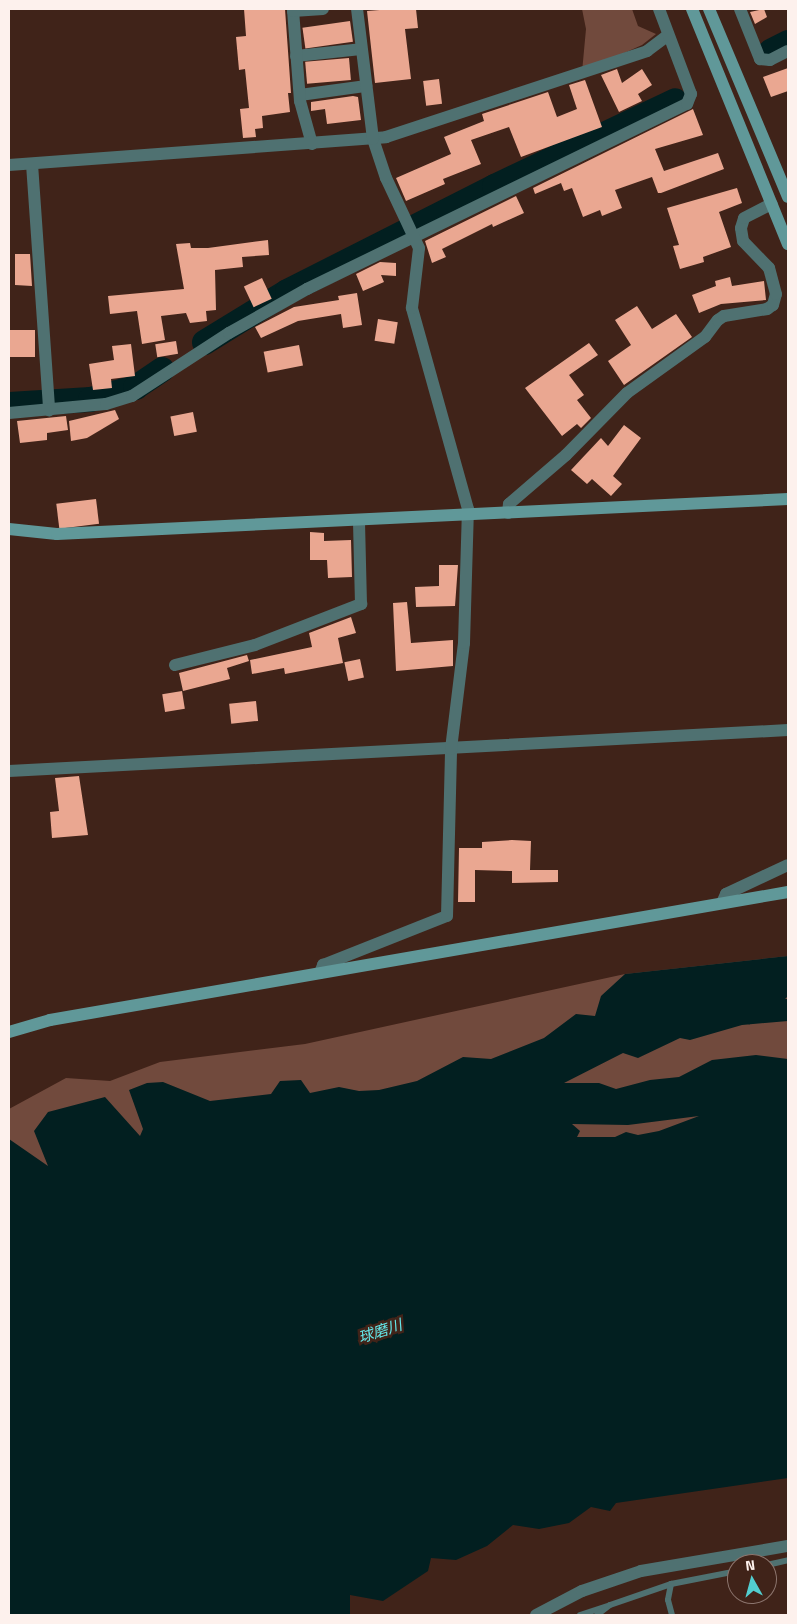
<!DOCTYPE html>
<meta charset="utf-8">
<style>
body{margin:0}
#map{position:relative;width:797px;height:1624px;overflow:hidden;background:#402319;font-family:"Titillium Web","Noto Sans JP",sans-serif}
div>[style]{position:absolute}
.green>*{inset:0;background:#714a3d}
.water>*{inset:0;background:#021f20}
.river>*{height:25px;margin:-12.5px;padding:0 12.5px;transform-origin:12.5px;border-radius:12.5px;background:#021f20}
.building>*{inset:0;background:#eaa791;transform-origin:0 0}
.lane>*{height:6px;margin:-3px;padding:0 3px;transform-origin:3px;border-radius:3px;background:#4f7171}
.street>*{height:12px;margin:-6px;padding:0 6px;transform-origin:6px;border-radius:6px;background:#4f7171}
.secondary>*{height:12px;margin:-6px;padding:0 6px;transform-origin:6px;border-radius:6px;background:#609899}
span{translate:-50% -50%;white-space:nowrap;text-align:center;line-height:1.15;-webkit-text-stroke:5px #402319;paint-order:stroke}
.water-label{font-size:15px;color:#63e8eb;font-style:italic}
.frame{position:absolute;inset:0;border:10px solid #fdf1ed;pointer-events:none}
.north{position:absolute;left:727px;top:1554px;width:50px;height:50px;box-sizing:border-box;background:#402319;border:1px solid #8c756e;border-radius:50%;rotate:353deg;font-size:14px;font-weight:700;line-height:20px;text-align:center;color:#fdf1ed}
.north::after{content:'';display:block;margin:auto;width:18px;height:22px;background:#52cdcf;clip-path:polygon(50% 0,100% 100%,50% 72%,0 100%)}
</style>
<div id="map">
<div class="green">
<div style="clip-path:polygon(582px 9px,632px 9px,638px 26px,656px 34px,642px 45px,582px 72px,586px 29px)"></div>
<div style="clip-path:polygon(788px 956px,788px 1207px,9px 1362px,9px 1109px,66px 1078px,110px 1081px,160px 1062px,305px 1044px,625px 974px)"></div>
</div>
<div class="water">
<div style="clip-path:polygon(evenodd,788px 956px,788px 996px,785px 999px,788px 999px,788px 1021px,742px 1025px,690px 1040px,680px 1038px,638px 1058px,623px 1053px,564px 1083px,599px 1083px,616px 1089px,650px 1080px,679px 1077px,712px 1060px,756px 1055px,788px 1059px,788px 1478px,616px 1503px,610px 1511px,591px 1507px,569px 1523px,539px 1529px,513px 1525px,487px 1546px,456px 1560px,431px 1558px,428px 1571px,383px 1601px,350px 1595px,350px 1615px,9px 1615px,9px 1139px,48px 1166px,34px 1131px,48px 1112px,105px 1097px,140px 1136px,143px 1129px,129px 1090px,147px 1083px,163px 1082px,210px 1101px,271px 1094px,280px 1081px,301px 1080px,310px 1093px,339px 1087px,359px 1091px,379px 1090px,417px 1081px,463px 1057px,491px 1059px,544px 1038px,576px 1014px,595px 1016px,601px 996px,625px 974px,788px 956px,699px 1116px,659px 1131px,638px 1135px,626px 1132px,615px 1137px,577px 1137px,580px 1131px,572px 1124px,628px 1125px,699px 1116px)"></div>
</div>
<div class="river">
<div style="left:770px;top:51px;width:20px;rotate:-27deg"></div>
<div style="left:204px;top:342px;width:97px;rotate:-31.6deg"></div>
<div style="left:287px;top:291px;width:232px;rotate:-26.9deg"></div>
<div style="left:494px;top:186px;width:200px;rotate:-25.4deg"></div>
<div style="left:9px;top:404px;width:81px;rotate:-3.5deg"></div>
<div style="left:90px;top:399px;width:47px;rotate:-14.9deg"></div>
<div style="left:135px;top:387px;width:32px;rotate:-34deg"></div>
</div>
<div class="building">
<div style="clip-path:polygon(244px 9px,285px 9px,291px 93px,288px 93px,290px 112px,262px 116px,263px 128px,255px 129px,256px 137px,243px 138px,240px 109px,249px 108px,245px 69px,239px 70px,236px 37px,246px 36px)"></div>
<div style="clip-path:polygon(392px 9px,416px 9px,418px 28px,405px 29px,411px 79px,375px 83px,367px 11px)"></div>
<div style="clip-path:polygon(764px 9px,767px 17px,755px 24px,750px 12px)"></div>
<div style="left:350px;top:21px;width:21px;height:48px;rotate:82deg"></div>
<div style="left:349px;top:58px;width:22px;height:44px;rotate:85deg"></div>
<div style="clip-path:polygon(788px 68px,788px 91px,771px 97px,763px 77px)"></div>
<div style="clip-path:polygon(617px 69px,622px 83px,642px 69px,652px 85px,638px 94px,642px 101px,619px 112px,601px 75px)"></div>
<div style="left:439px;top:79px;width:25px;height:16px;rotate:83deg"></div>
<div style="clip-path:polygon(585px 80px,602px 127px,521px 157px,509px 127px,471px 140px,481px 164px,443px 179px,445px 184px,406px 201px,396px 178px,451px 154px,444px 137px,484px 121px,482px 114px,548px 92px,557px 117px,577px 109px,569px 85px)"></div>
<div style="clip-path:polygon(353px 96px,358px 97px,361px 120px,327px 124px,325px 109px,311px 111px,311px 102px)"></div>
<div style="clip-path:polygon(693px 109px,703px 135px,655px 149px,664px 171px,718px 153px,724px 169px,661px 193px,658px 193px,652px 177px,615px 190px,622px 208px,602px 216px,600px 210px,583px 217px,572px 188px,564px 191px,561px 183px,535px 194px,533px 188px)"></div>
<div style="clip-path:polygon(737px 188px,742px 203px,719px 212px,731px 247px,703px 257px,704px 262px,680px 269px,673px 246px,679px 245px,667px 208px)"></div>
<div style="clip-path:polygon(516px 196px,524px 213px,493px 227px,492px 224px,442px 249px,446px 257px,432px 263px,425px 241px)"></div>
<div style="clip-path:polygon(268px 240px,269px 255px,242px 257px,243px 267px,215px 270px,216px 310px,206px 311px,207px 321px,190px 323px,186px 313px,161px 316px,165px 340px,142px 344px,137px 311px,110px 314px,108px 296px,184px 289px,176px 244px,190px 243px,191px 248px,208px 248px)"></div>
<div style="clip-path:polygon(15px 254px,30px 254px,32px 286px,15px 285px)"></div>
<div style="clip-path:polygon(380px 262px,396px 263px,396px 276px,381px 275px,384px 282px,363px 291px,356px 274px)"></div>
<div style="clip-path:polygon(730px 277px,732px 286px,764px 281px,766px 300px,721px 304px,699px 313px,692px 295px,716px 286px,715px 281px)"></div>
<div style="left:262px;top:278px;width:23px;height:20px;rotate:65deg"></div>
<div style="clip-path:polygon(357px 293px,362px 325px,343px 328px,341px 314px,298px 321px,261px 338px,255px 327px,294px 307px,339px 300px,338px 296px)"></div>
<div style="clip-path:polygon(637px 306px,652px 329px,676px 314px,692px 337px,624px 385px,608px 361px,631px 345px,615px 320px)"></div>
<div style="left:378px;top:319px;width:20px;height:22px;rotate:9deg"></div>
<div style="left:9px;top:330px;width:26px;height:27px"></div>
<div style="left:176px;top:341px;width:13px;height:21px;rotate:81deg"></div>
<div style="clip-path:polygon(589px 343px,598px 355px,569px 375px,584px 395px,577px 400px,591px 418px,581px 428px,577px 424px,562px 436px,525px 388px)"></div>
<div style="clip-path:polygon(131px 344px,135px 376px,111px 379px,112px 388px,93px 390px,89px 364px,114px 360px,112px 346px)"></div>
<div style="left:299px;top:345px;width:21px;height:36px;rotate:79deg"></div>
<div style="clip-path:polygon(115px 410px,119px 419px,87px 438px,71px 441px,69px 421px)"></div>
<div style="left:193px;top:412px;width:20px;height:23px;rotate:79deg"></div>
<div style="clip-path:polygon(66px 416px,68px 430px,47px 433px,47px 440px,20px 443px,17px 421px)"></div>
<div style="clip-path:polygon(624px 425px,641px 438px,613px 476px,622px 484px,611px 496px,592px 479px,587px 484px,571px 470px,601px 438px,608px 446px)"></div>
<div style="left:96px;top:499px;width:25px;height:40px;rotate:83deg"></div>
<div style="clip-path:polygon(310px 532px,324px 533px,324px 541px,351px 540px,352px 577px,328px 578px,327px 560px,310px 560px)"></div>
<div style="clip-path:polygon(439px 565px,458px 565px,455px 606px,416px 607px,415px 587px,439px 586px)"></div>
<div style="clip-path:polygon(407px 602px,411px 643px,453px 640px,453px 666px,396px 671px,393px 603px)"></div>
<div style="clip-path:polygon(351px 617px,356px 633px,338px 638px,343px 663px,285px 674px,284px 668px,252px 674px,250px 660px,312px 647px,309px 633px)"></div>
<div style="clip-path:polygon(247px 655px,249px 661px,227px 668px,230px 679px,183px 691px,179px 673px)"></div>
<div style="left:360px;top:659px;width:19px;height:16px;rotate:78deg"></div>
<div style="left:182px;top:691px;width:18px;height:20px;rotate:81deg"></div>
<div style="left:256px;top:701px;width:20px;height:27px;rotate:84deg"></div>
<div style="clip-path:polygon(79px 776px,88px 835px,52px 838px,50px 812px,59px 811px,55px 778px)"></div>
<div style="clip-path:polygon(512px 840px,531px 841px,530px 870px,558px 870px,558px 882px,512px 883px,512px 871px,475px 870px,475px 902px,458px 902px,459px 848px,482px 848px,482px 842px)"></div>
</div>
<div class="lane">
<div style="left:767px;top:1565px;width:22px;rotate:-13deg"></div>
<div style="left:671px;top:1584px;width:16px;rotate:101deg"></div>
<div style="left:668px;top:1600px;width:16px;rotate:75deg"></div>
<div style="left:580px;top:1615px;width:28px;rotate:-18deg"></div>
<div style="left:597px;top:1615px;width:16px;rotate:-38deg"></div>
<div style="left:610px;top:1605px;width:65px;rotate:-19deg"></div>
<div style="left:671px;top:1584px;width:67px;rotate:-11.1deg"></div>
</div>
<div class="street">
<div style="left:740px;top:9px;width:54px;rotate:68.2deg"></div>
<div style="left:760px;top:59px;width:10px;rotate:6deg"></div>
<div style="left:770px;top:60px;width:20px;rotate:-27deg"></div>
<div style="left:296px;top:56px;width:65px;rotate:-6.1deg"></div>
<div style="left:300px;top:95px;width:67px;rotate:-7.8deg"></div>
<div style="left:312px;top:144px;width:45px;rotate:-105.6deg"></div>
<div style="left:300px;top:101px;width:90px;rotate:-94.4deg"></div>
<div style="left:293px;top:11px;width:30px;rotate:-4deg"></div>
<div style="left:32px;top:164px;width:247px;rotate:86deg"></div>
<div style="left:9px;top:165px;width:378px;rotate:-4.2deg"></div>
<div style="left:386px;top:137px;width:275px;rotate:-18.2deg"></div>
<div style="left:647px;top:51px;width:26px;rotate:-37deg"></div>
<div style="left:9px;top:413px;width:97px;rotate:-5.3deg"></div>
<div style="left:106px;top:404px;width:27px;rotate:-17deg"></div>
<div style="left:132px;top:396px;width:116px;rotate:-33deg"></div>
<div style="left:229px;top:333px;width:90px;rotate:-29.4deg"></div>
<div style="left:307px;top:289px;width:423px;rotate:-26deg"></div>
<div style="left:687px;top:104px;width:11px;rotate:-68deg"></div>
<div style="left:691px;top:94px;width:91px;rotate:-110.6deg"></div>
<div style="left:508px;top:513px;width:9px;rotate:-84deg"></div>
<div style="left:509px;top:504px;width:75px;rotate:-40.7deg"></div>
<div style="left:566px;top:455px;width:87px;rotate:-45.5deg"></div>
<div style="left:627px;top:393px;width:96px;rotate:-35.7deg"></div>
<div style="left:705px;top:337px;width:21px;rotate:-53deg"></div>
<div style="left:718px;top:320px;width:7px;rotate:-34deg"></div>
<div style="left:724px;top:316px;width:44px;rotate:-9.2deg"></div>
<div style="left:767px;top:309px;width:7px;rotate:-34deg"></div>
<div style="left:773px;top:305px;width:11px;rotate:-75deg"></div>
<div style="left:776px;top:294px;width:27px;rotate:-105deg"></div>
<div style="left:769px;top:268px;width:37px;rotate:-134deg"></div>
<div style="left:743px;top:241px;width:13px;rotate:-99deg"></div>
<div style="left:741px;top:228px;width:10px;rotate:-73deg"></div>
<div style="left:744px;top:218px;width:31px;rotate:-27deg"></div>
<div style="left:175px;top:665px;width:82px;rotate:-14deg"></div>
<div style="left:255px;top:645px;width:114px;rotate:-21.1deg"></div>
<div style="left:361px;top:604px;width:83px;rotate:-91.4deg"></div>
<div style="left:9px;top:771px;width:780px;rotate:-3.01deg"></div>
<div style="left:722px;top:903px;width:10px;rotate:-66deg"></div>
<div style="left:726px;top:894px;width:68px;rotate:-25.1deg"></div>
<div style="left:320px;top:973px;width:9px;rotate:-69deg"></div>
<div style="left:323px;top:965px;width:133px;rotate:-21.6deg"></div>
<div style="left:447px;top:916px;width:167px;rotate:-88.6deg"></div>
<div style="left:451px;top:749px;width:107px;rotate:-83deg"></div>
<div style="left:464px;top:643px;width:134px;rotate:-88.3deg"></div>
<div style="left:468px;top:509px;width:209px;rotate:-105.6deg"></div>
<div style="left:412px;top:308px;width:60px;rotate:-83.3deg"></div>
<div style="left:419px;top:248px;width:77px;rotate:-115.2deg"></div>
<div style="left:386px;top:178px;width:41px;rotate:-108.4deg"></div>
<div style="left:373px;top:139px;width:131px;rotate:-97deg"></div>
<div style="left:536px;top:1615px;width:52px;rotate:-27.6deg"></div>
<div style="left:582px;top:1591px;width:62px;rotate:-18.7deg"></div>
<div style="left:641px;top:1571px;width:149px;rotate:-9.7deg"></div>
</div>
<div class="secondary">
<div style="left:692px;top:9px;width:254px;rotate:67.8deg"></div>
<div style="left:709px;top:9px;width:204px;rotate:67.2deg"></div>
<div style="left:9px;top:529px;width:48px;rotate:5.9deg"></div>
<div style="left:57px;top:534px;width:732px;rotate:-2.74deg"></div>
<div style="left:9px;top:1032px;width:43px;rotate:-16.3deg"></div>
<div style="left:50px;top:1020px;width:749px;rotate:-9.84deg"></div>
</div>
<div class="water-label">
<span style="left:380px;top:1331px;rotate:-18deg">球磨川</span>
</div>
<div class="frame"></div>
<div class="north">N</div>
</div>
